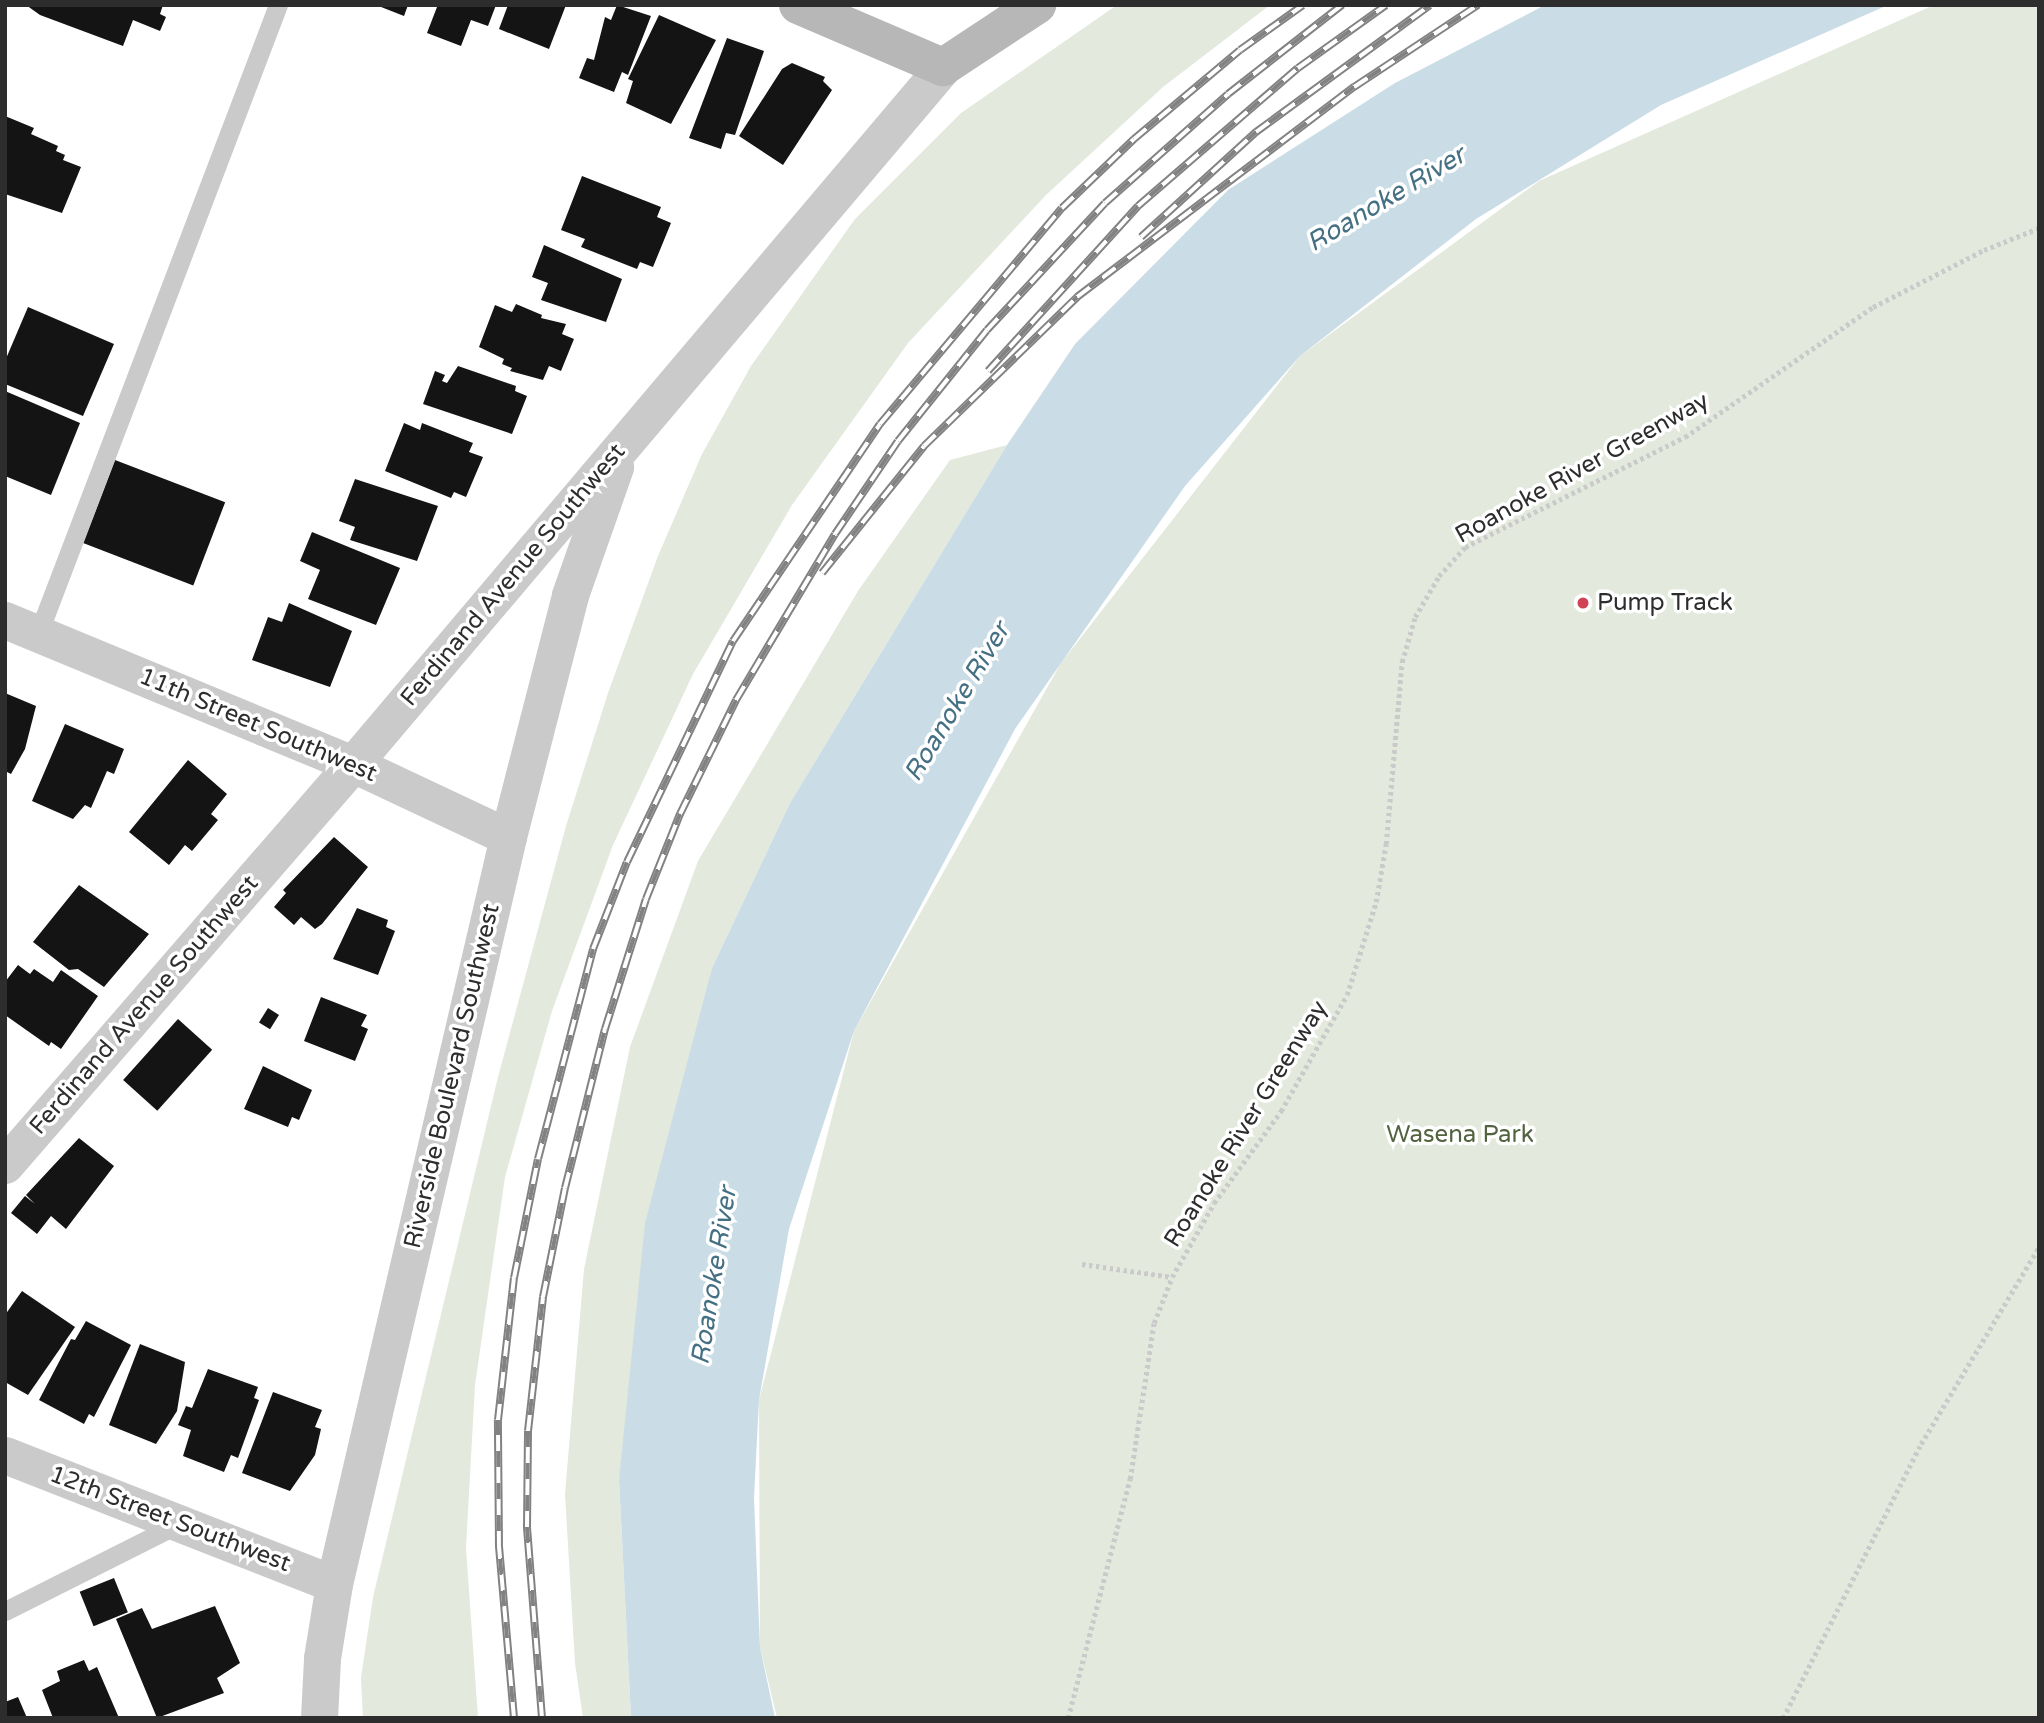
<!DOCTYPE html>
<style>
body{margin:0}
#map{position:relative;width:2044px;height:1723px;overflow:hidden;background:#fff;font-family:"Varela Round",sans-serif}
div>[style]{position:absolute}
.green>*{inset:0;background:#e3e9dc}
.water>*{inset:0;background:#cadde6}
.building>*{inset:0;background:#141414;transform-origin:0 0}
.path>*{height:4.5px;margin-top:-2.25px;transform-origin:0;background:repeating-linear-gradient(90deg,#cacaca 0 3.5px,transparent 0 7px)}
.lane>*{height:19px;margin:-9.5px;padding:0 9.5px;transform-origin:9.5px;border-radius:9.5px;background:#cacaca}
.street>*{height:37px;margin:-18.5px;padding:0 18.5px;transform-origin:18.5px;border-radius:18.5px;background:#cacaca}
.secondary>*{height:38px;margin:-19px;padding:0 19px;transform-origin:19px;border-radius:19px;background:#b7b7b7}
.rail>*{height:8px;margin-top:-4px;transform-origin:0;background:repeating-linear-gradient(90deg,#fff 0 16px,#828282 0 32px);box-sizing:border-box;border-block:2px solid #828282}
.dots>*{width:19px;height:19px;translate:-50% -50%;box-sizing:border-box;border:4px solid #fff;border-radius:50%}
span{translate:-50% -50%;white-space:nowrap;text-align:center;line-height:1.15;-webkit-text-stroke:7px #fff;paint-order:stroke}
.street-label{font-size:24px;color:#2d2d2d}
.poi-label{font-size:24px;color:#2d2d2d}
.left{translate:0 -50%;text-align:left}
.park-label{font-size:24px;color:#52633f}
.water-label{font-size:26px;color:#457084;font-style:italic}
.frame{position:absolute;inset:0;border:7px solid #2d2d2d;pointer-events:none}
</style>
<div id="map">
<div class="green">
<div style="clip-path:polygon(1117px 5px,1270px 5px,1163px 87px,1046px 195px,908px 343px,792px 505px,693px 674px,613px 845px,552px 1011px,505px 1177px,475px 1385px,466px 1548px,478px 1718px,363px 1718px,361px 1678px,373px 1597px,498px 1077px,566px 826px,608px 693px,658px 556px,702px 454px,751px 366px,855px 219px,961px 113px)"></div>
<div style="clip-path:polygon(1934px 5px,2039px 5px,2039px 1718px,777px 1718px,760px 1647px,759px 1400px,854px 1031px,1061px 663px,1300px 356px,1539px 181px)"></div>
<div style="clip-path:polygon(1007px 445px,790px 803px,712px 968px,619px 1480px,631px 1718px,583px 1718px,575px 1663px,565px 1494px,584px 1269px,630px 1047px,698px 861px,858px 591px,950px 460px)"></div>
</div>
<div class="water">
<div style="clip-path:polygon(1545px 5px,1888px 5px,1661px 105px,1476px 219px,1300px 356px,1185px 486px,1015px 729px,854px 1031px,789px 1229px,759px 1400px,754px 1498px,760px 1647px,775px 1718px,631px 1718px,619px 1480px,645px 1223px,712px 968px,790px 803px,1007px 445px,1075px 344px,1228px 190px,1395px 83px)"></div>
</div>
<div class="building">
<div style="clip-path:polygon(26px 5px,163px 5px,160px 14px,166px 17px,160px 31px,133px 20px,123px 46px,40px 15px)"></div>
<div style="clip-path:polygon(376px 5px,408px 5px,404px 16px)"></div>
<div style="clip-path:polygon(432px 5px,496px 5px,488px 26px,471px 20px,461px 46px,427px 33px,437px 7px)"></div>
<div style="clip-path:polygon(508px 5px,566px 5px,549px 49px,499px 29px)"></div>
<div style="clip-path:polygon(617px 5px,651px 16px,628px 75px,622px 72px,614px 92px,579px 78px,587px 58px,594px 60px,605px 17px,611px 20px)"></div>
<div style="clip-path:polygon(659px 15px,716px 40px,671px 124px,626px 103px,633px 81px,628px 79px)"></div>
<div style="clip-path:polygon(727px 38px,764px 51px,735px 135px,726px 133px,721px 149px,689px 138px)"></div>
<div style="clip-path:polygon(792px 63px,825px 77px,823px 81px,832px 90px,783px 165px,739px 136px,782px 69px)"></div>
<div style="clip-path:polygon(5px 116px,34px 128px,31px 134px,58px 146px,56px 151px,65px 155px,63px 160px,81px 167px,62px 213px,5px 194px)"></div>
<div style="clip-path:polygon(582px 176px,661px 207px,657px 217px,671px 223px,653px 267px,640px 262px,637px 269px,581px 247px,585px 239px,561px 230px)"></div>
<div style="clip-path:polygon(544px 245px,622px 279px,606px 322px,541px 300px,548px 283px,532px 277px)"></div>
<div style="clip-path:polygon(516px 304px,542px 315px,541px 318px,566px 324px,562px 334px,574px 339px,561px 371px,549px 366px,543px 380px,510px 371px,512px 368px,502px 364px,504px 359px,479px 347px,495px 305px,512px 312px)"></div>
<div style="clip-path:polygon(28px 307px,114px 344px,83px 416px,5px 384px,5px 361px)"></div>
<div style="clip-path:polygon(458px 366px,516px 386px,515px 391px,527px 396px,512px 434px,423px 404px,435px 371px,445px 375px,442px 381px,447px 383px)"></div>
<div style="clip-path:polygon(5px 391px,80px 423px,51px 495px,5px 476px)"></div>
<div style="clip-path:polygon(404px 423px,420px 430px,422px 423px,473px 443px,469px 452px,483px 457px,466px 497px,454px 492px,451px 498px,385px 471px)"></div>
<div style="left:115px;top:460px;width:118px;height:89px;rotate:21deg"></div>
<div style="clip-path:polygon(355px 479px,438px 506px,417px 561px,350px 540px,355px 527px,339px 521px)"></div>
<div style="clip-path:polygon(312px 532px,400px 568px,376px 625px,308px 599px,320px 570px,300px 561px)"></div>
<div style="clip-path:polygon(289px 603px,352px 631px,330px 687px,252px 660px,268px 617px,282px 622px)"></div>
<div style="clip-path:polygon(5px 693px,36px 706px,25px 749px,11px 774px,5px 771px)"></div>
<div style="clip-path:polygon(65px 724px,124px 749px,114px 774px,107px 771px,91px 808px,85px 805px,73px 819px,32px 801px)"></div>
<div style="clip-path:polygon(188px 760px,227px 794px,211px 814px,218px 820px,192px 851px,185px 845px,169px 865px,129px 832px)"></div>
<div style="clip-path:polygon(334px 837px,368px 867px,322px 924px,315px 929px,301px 917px,294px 925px,274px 907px,286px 893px,283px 890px)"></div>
<div style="clip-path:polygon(79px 885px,149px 934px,104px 987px,78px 969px,69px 970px,33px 942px)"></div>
<div style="clip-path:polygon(357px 908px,388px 920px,386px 927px,395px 931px,378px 975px,333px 959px)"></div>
<div style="clip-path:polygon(18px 965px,30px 974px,34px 969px,53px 982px,61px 970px,98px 996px,61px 1049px,51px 1042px,49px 1046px,5px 1015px,5px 982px)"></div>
<div style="clip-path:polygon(321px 997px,367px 1015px,361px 1026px,368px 1029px,355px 1061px,304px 1041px)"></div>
<div style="left:268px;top:1008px;width:13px;height:17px;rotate:32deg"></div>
<div style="left:178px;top:1019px;width:46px;height:82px;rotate:42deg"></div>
<div style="clip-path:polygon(263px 1066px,312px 1090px,299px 1120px,292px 1117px,288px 1127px,244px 1109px)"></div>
<div style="clip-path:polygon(79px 1138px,114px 1166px,66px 1229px,51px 1216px,37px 1234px,11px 1213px,25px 1196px,35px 1204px,26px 1195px)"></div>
<div style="clip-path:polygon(22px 1291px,75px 1327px,28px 1395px,5px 1382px,5px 1315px)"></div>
<div style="clip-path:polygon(86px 1321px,131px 1345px,94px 1417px,89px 1414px,84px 1424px,39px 1400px,71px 1339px,75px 1340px)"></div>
<div style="clip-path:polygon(140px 1344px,185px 1362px,177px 1411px,156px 1444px,109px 1425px)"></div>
<div style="clip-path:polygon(208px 1369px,258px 1387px,254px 1398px,259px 1400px,238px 1458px,231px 1455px,224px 1472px,183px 1456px,191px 1430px,178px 1425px,186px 1406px,192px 1408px)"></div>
<div style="clip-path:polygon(273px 1392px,322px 1410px,315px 1427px,321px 1429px,315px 1455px,290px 1491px,242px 1473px)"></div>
<div style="left:114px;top:1578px;width:37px;height:37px;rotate:68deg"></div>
<div style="clip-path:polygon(215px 1606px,240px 1663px,217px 1678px,224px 1693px,157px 1718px,116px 1619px,142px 1608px,152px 1629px)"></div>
<div style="clip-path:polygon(84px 1660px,89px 1671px,97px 1667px,119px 1718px,53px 1718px,42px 1690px,60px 1681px,57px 1671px)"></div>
<div style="clip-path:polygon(18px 1697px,27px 1718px,5px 1718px,5px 1702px)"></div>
</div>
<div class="path">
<div style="left:1082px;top:1264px;width:91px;rotate:8.2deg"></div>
<div style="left:1068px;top:1718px;width:247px;rotate:-75.5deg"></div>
<div style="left:1130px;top:1479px;width:158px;rotate:-81.3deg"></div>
<div style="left:1154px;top:1323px;width:49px;rotate:-68.6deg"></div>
<div style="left:1172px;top:1277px;width:85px;rotate:-60.4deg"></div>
<div style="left:1214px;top:1203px;width:114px;rotate:-53.9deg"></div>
<div style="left:1281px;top:1111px;width:133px;rotate:-60.4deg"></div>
<div style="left:1347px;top:995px;width:97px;rotate:-72.7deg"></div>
<div style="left:1376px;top:902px;width:59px;rotate:-80.2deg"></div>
<div style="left:1386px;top:844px;width:183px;rotate:-85deg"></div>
<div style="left:1402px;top:662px;width:47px;rotate:-73.9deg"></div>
<div style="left:1415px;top:617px;width:48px;rotate:-59.7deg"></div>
<div style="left:1439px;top:576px;width:39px;rotate:-48deg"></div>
<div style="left:1465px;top:547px;width:246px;rotate:-26.6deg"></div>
<div style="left:1685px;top:437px;width:229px;rotate:-34.7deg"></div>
<div style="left:1873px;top:307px;width:125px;rotate:-27.2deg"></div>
<div style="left:1984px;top:250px;width:59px;rotate:-21.8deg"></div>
<div style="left:1783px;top:1718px;width:307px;rotate:-63.3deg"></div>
<div style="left:1921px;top:1444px;width:230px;rotate:-59.1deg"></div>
</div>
<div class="lane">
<div style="left:38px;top:634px;width:673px;rotate:-69.12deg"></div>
<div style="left:5px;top:1611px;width:196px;rotate:-26.7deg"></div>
</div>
<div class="street">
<div style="left:5px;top:620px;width:377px;rotate:22.5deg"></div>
<div style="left:353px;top:764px;width:171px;rotate:25.2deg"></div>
<div style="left:5px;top:1165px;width:531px;rotate:-49.05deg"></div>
<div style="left:353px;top:764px;width:913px;rotate:-49.75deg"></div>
<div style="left:5px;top:1455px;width:353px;rotate:21.4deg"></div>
<div style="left:319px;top:1718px;width:60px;rotate:-87.1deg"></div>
<div style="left:322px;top:1658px;width:75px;rotate:-80.8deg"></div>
<div style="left:334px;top:1584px;width:767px;rotate:-76.89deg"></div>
<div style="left:508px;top:837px;width:250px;rotate:-75.6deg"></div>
<div style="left:570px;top:595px;width:136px;rotate:-70.6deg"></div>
</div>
<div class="secondary">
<div style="left:798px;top:5px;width:158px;rotate:23.2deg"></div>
<div style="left:943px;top:67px;width:113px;rotate:-33.4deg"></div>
</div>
<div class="rail">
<div style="left:1141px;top:237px;width:156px;rotate:-42.4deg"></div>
<div style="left:1256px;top:132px;width:215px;rotate:-36.1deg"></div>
<div style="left:988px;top:371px;width:223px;rotate:-47.7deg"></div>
<div style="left:1138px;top:206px;width:211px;rotate:-40.8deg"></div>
<div style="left:1298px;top:68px;width:108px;rotate:-35.6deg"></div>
<div style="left:822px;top:573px;width:163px;rotate:-51.2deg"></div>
<div style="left:924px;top:446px;width:214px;rotate:-44.2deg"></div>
<div style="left:1077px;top:297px;width:348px;rotate:-37.2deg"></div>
<div style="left:1354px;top:87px;width:149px;rotate:-33.5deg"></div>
<div style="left:514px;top:1718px;width:172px;rotate:-95deg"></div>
<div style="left:499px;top:1547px;width:127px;rotate:-90.5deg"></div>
<div style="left:498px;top:1420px;width:143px;rotate:-83.6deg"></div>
<div style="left:514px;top:1278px;width:121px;rotate:-78.6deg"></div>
<div style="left:538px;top:1159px;width:217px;rotate:-75.3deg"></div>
<div style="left:593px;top:949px;width:93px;rotate:-68.7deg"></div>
<div style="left:627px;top:862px;width:245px;rotate:-64.4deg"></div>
<div style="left:733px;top:641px;width:262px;rotate:-55.9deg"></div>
<div style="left:880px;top:424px;width:282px;rotate:-49.9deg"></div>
<div style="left:1062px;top:208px;width:100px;rotate:-43.8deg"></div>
<div style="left:1134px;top:139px;width:138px;rotate:-40deg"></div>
<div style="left:1240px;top:50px;width:77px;rotate:-35.5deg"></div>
<div style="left:542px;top:1718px;width:192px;rotate:-94.5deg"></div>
<div style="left:527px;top:1527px;width:96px;rotate:-89.4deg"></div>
<div style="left:528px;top:1431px;width:135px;rotate:-83.6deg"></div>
<div style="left:543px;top:1297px;width:111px;rotate:-78.6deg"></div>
<div style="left:565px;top:1188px;width:164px;rotate:-75.9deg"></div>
<div style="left:605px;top:1029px;width:136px;rotate:-72.5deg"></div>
<div style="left:646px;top:899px;width:92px;rotate:-68.2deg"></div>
<div style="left:680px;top:814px;width:127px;rotate:-63.8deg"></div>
<div style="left:736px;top:700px;width:193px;rotate:-59.2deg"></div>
<div style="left:835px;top:534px;width:112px;rotate:-55.9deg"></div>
<div style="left:898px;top:441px;width:142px;rotate:-51.3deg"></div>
<div style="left:987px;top:330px;width:173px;rotate:-47.1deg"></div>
<div style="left:1105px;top:203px;width:164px;rotate:-41.5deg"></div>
<div style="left:1228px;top:94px;width:145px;rotate:-38deg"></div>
</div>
<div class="dots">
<div style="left:1583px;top:603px;background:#d04256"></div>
</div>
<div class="street-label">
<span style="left:1582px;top:468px;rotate:-29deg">Roanoke River Greenway</span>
<span style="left:513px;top:575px;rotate:-50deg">Ferdinand Avenue Southwest</span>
<span style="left:258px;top:725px;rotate:23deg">11th Street Southwest</span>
<span style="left:144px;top:1005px;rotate:-49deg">Ferdinand Avenue Southwest</span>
<span style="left:452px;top:1076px;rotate:-77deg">Riverside Boulevard Southwest</span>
<span style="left:1246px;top:1124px;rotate:-58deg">Roanoke River Greenway</span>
<span style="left:170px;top:1519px;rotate:21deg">12th Street Southwest</span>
</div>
<div class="poi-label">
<span class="left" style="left:1597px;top:603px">Pump Track</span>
</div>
<div class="park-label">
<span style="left:1460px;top:1135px">Wasena Park</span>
</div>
<div class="water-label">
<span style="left:1386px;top:199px;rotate:-31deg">Roanoke River</span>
<span style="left:957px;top:702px;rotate:-59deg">Roanoke River</span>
<span style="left:714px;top:1276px;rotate:-81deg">Roanoke River</span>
</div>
<div class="frame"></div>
</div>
